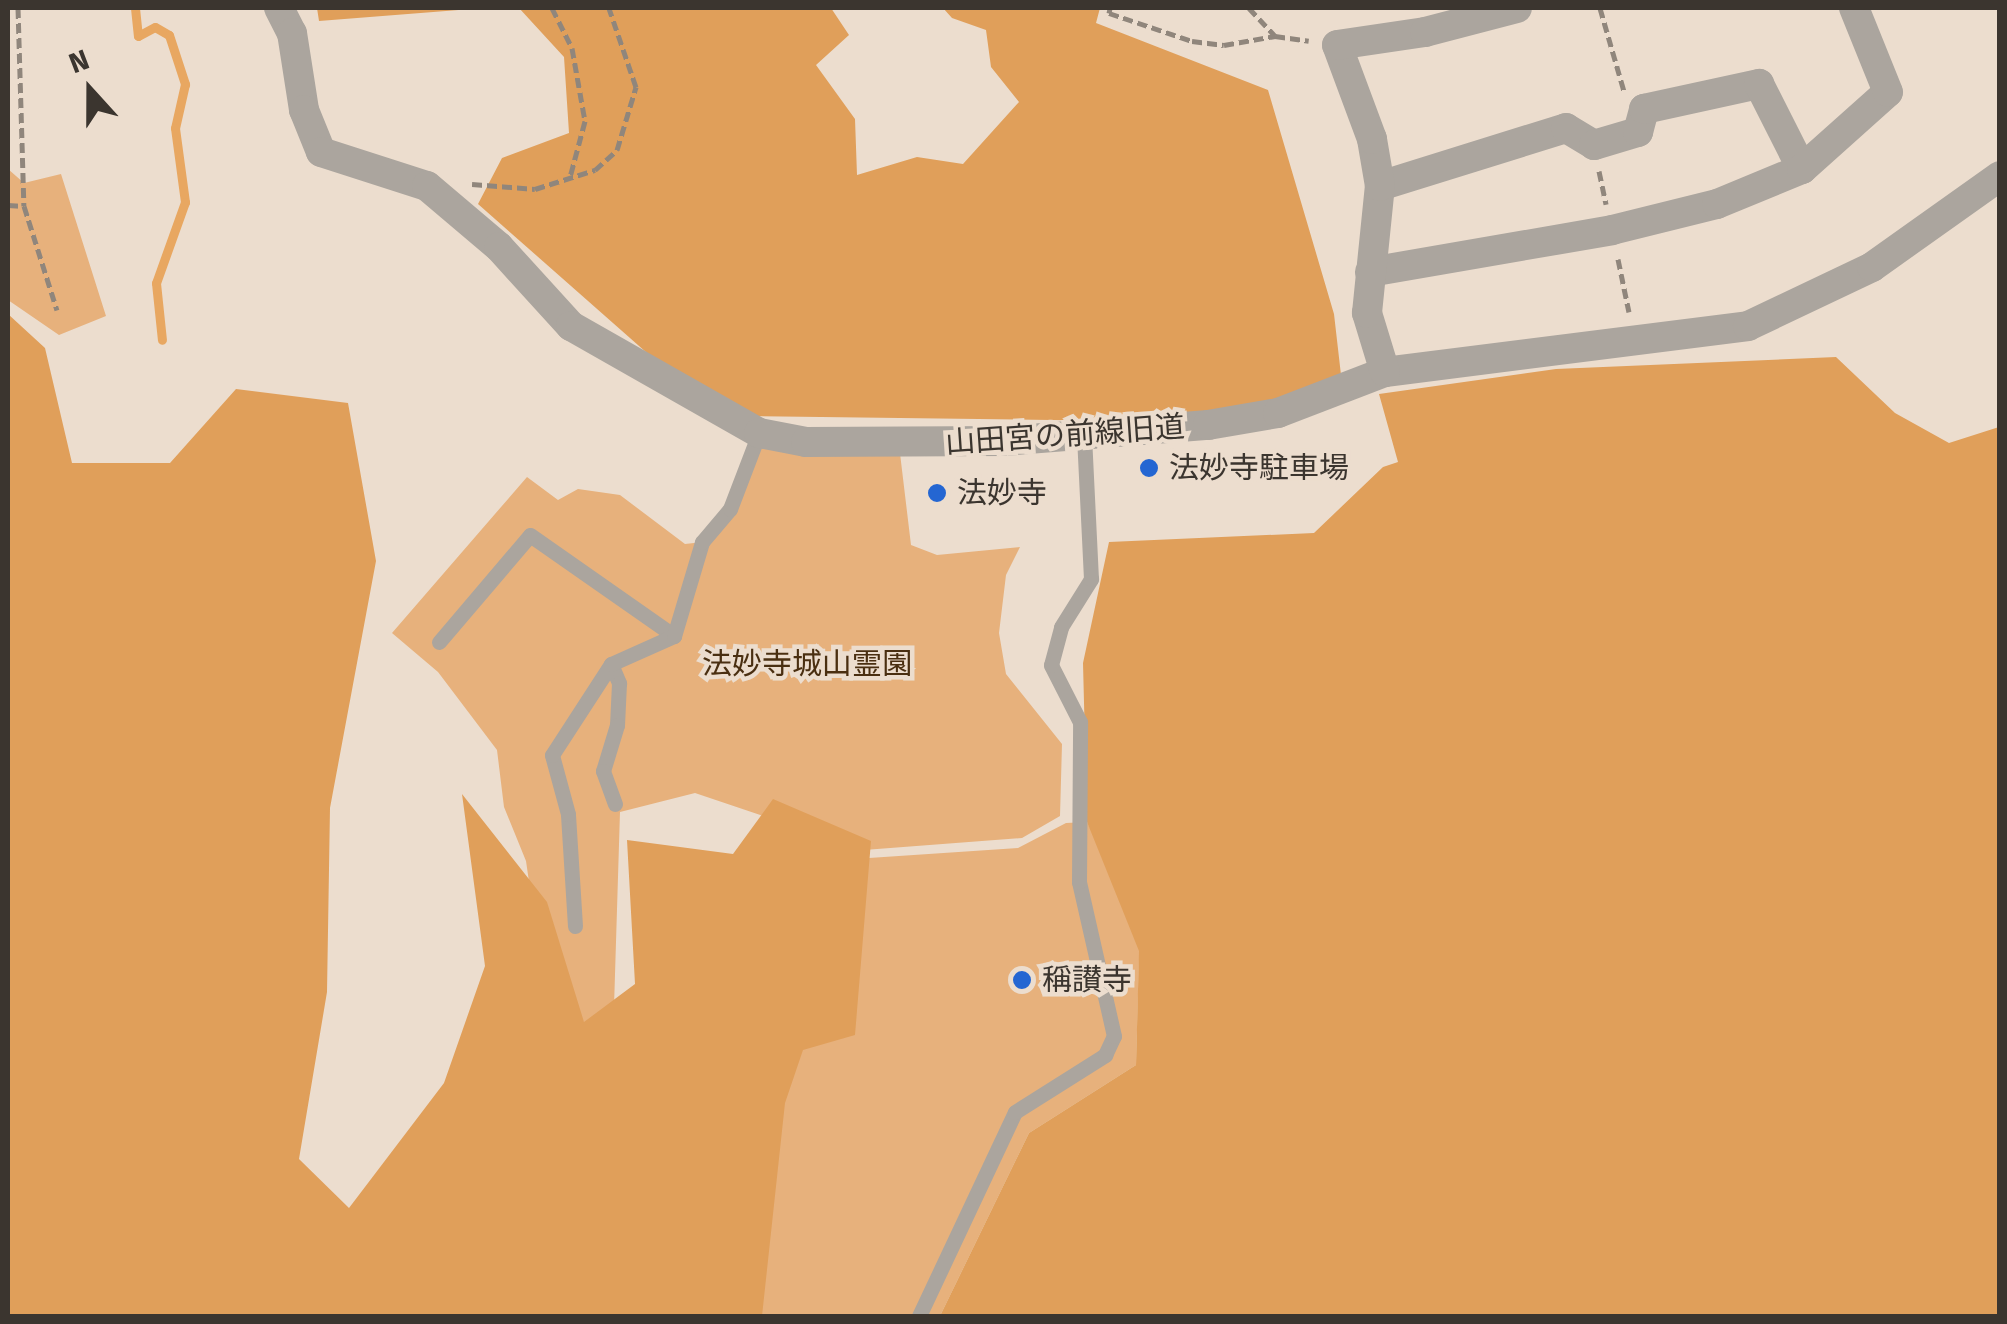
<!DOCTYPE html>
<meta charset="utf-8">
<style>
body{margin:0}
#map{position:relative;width:2007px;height:1324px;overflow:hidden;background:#ecddce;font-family:"Fira Sans","Noto Sans JP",sans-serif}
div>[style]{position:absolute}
.green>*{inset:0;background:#e7b17c}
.forest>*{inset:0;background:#e09f5a}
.stream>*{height:9px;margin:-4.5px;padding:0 4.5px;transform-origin:4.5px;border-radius:4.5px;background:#e8a761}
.path>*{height:5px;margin-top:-2.5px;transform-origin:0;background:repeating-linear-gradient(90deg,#90867c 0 10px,transparent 0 15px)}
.lane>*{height:15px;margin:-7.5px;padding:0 7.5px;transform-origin:7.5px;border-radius:7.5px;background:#aba59e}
.street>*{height:30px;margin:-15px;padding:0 15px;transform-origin:15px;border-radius:15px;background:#aba59e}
.dots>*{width:28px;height:28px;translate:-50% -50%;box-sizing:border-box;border:5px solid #ecddce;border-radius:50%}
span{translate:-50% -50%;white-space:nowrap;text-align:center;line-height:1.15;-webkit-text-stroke:9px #ecddce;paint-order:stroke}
.street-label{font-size:30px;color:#3b352f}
.poi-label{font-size:30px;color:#3b352f}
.left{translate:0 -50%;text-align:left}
.park-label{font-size:30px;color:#4a2f11}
.frame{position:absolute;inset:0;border:10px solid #3b352f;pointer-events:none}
.north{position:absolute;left:40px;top:40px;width:100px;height:100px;-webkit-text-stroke:8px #ecddce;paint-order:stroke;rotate:339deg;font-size:28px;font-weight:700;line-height:40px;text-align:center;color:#3b352f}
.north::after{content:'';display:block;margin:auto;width:35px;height:45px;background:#3b352f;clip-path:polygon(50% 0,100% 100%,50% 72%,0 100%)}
</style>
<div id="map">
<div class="green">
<div style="clip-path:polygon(8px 169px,24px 183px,61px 174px,106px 316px,59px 335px,8px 300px)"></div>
<div style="clip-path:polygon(759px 433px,899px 445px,911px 545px,937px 555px,1020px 547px,1006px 575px,999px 633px,1006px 674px,1062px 744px,1060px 816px,1022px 838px,864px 850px,695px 793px,620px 812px,614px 1007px,584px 1023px,536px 930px,526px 861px,504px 807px,497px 750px,438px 672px,392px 633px,527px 477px,558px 500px,578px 489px,620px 495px,685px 544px,703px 542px,730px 509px)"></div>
<div style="clip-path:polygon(1087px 822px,1140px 924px,1136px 1065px,1029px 1133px,940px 1316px,719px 1316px,779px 1038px,869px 858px,1018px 848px,1066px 823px)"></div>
</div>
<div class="forest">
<div style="clip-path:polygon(317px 8px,484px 8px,319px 21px)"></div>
<div style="clip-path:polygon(519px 8px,831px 8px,849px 35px,816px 65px,855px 119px,857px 175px,917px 157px,963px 164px,1019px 102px,991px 67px,986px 30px,952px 18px,943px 8px,1100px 8px,1096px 23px,1268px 90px,1334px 314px,1341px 375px,1292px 400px,1196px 422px,749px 416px,647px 353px,478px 204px,502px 158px,569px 133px,564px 57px)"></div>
<div style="clip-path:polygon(8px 314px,45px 348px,72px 463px,170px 463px,236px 389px,348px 403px,376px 561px,330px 808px,327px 992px,299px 1159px,349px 1208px,444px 1083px,485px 966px,462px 794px,547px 902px,584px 1022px,635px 984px,627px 840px,733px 854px,773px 799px,871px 841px,855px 1035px,803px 1050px,785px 1103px,762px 1316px,8px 1316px)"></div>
<div style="clip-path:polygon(1836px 357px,1895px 413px,1949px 443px,1999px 427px,1999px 1316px,940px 1316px,1029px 1133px,1136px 1065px,1139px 951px,1087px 822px,1083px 663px,1109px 542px,1314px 533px,1383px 467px,1398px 462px,1379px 394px,1556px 369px)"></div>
</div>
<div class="stream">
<div style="left:135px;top:8px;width:28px;rotate:84deg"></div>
<div style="left:138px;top:36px;width:19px;rotate:-28deg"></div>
<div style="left:155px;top:27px;width:16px;rotate:30deg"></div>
<div style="left:169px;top:35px;width:52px;rotate:71.9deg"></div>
<div style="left:185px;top:84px;width:45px;rotate:102.8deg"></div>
<div style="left:175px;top:128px;width:75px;rotate:82.3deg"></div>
<div style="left:185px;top:202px;width:86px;rotate:109.7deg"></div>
<div style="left:156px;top:283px;width:57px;rotate:84deg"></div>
</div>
<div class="path">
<div style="left:18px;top:8px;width:198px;rotate:88.3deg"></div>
<div style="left:24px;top:206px;width:109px;rotate:72.4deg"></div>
<div style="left:552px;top:8px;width:45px;rotate:63.4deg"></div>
<div style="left:572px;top:48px;width:74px;rotate:79.9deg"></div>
<div style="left:585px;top:121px;width:58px;rotate:105deg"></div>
<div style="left:1110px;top:8px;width:5px;rotate:101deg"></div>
<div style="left:1109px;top:13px;width:88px;rotate:18.6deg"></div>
<div style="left:1192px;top:41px;width:32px;rotate:7deg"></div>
<div style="left:1224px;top:45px;width:52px;rotate:-10deg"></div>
<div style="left:1275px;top:36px;width:34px;rotate:8deg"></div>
<div style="left:1249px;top:8px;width:38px;rotate:47deg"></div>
<div style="left:1600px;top:8px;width:86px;rotate:73.9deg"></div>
<div style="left:1599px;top:171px;width:34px;rotate:78deg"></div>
<div style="left:472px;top:184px;width:63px;rotate:4.5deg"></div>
<div style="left:535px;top:189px;width:63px;rotate:-17.6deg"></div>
<div style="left:595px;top:170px;width:30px;rotate:-42deg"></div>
<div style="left:617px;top:150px;width:66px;rotate:-73.2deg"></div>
<div style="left:636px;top:87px;width:83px;rotate:-108.9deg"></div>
<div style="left:8px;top:205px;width:16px;rotate:4deg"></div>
<div style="left:1618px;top:259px;width:54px;rotate:78.3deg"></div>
</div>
<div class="lane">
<div style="left:439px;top:642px;width:140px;rotate:-49.6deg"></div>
<div style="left:530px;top:535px;width:176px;rotate:35deg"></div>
<div style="left:611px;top:664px;width:21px;rotate:67deg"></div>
<div style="left:619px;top:683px;width:42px;rotate:92.7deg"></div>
<div style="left:617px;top:725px;width:48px;rotate:106.9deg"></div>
<div style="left:603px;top:771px;width:35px;rotate:70deg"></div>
<div style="left:575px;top:926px;width:112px;rotate:-93.6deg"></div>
<div style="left:568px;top:814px;width:61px;rotate:-105.2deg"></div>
<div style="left:552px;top:755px;width:108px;rotate:-57deg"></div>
<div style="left:611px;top:664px;width:69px;rotate:-24deg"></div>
<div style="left:674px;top:636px;width:98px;rotate:-73.4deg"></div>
<div style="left:702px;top:542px;width:43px;rotate:-49.7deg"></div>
<div style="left:730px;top:509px;width:81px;rotate:-69.1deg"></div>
<div style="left:919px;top:1316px;width:225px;rotate:-64.8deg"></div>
<div style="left:1015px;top:1112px;width:107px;rotate:-32.3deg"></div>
<div style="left:1105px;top:1055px;width:21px;rotate:-65deg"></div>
<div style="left:1114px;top:1036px;width:158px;rotate:-102.8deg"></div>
<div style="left:1079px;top:882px;width:160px;rotate:-89.6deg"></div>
<div style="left:1080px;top:722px;width:64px;rotate:-117deg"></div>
<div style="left:1051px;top:665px;width:39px;rotate:-75deg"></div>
<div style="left:1061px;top:627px;width:57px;rotate:-58deg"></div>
<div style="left:1091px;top:579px;width:143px;rotate:-92.8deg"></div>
</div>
<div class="street">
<div style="left:279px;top:8px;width:28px;rotate:63deg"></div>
<div style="left:292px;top:33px;width:78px;rotate:81.1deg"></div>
<div style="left:304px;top:110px;width:45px;rotate:68deg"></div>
<div style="left:321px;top:152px;width:111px;rotate:17.8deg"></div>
<div style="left:427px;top:186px;width:94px;rotate:40.3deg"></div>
<div style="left:499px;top:247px;width:107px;rotate:47.7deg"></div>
<div style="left:571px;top:326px;width:216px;rotate:29.6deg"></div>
<div style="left:759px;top:433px;width:48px;rotate:10.8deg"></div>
<div style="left:806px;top:442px;width:198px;rotate:-0.3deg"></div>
<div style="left:1004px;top:441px;width:205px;rotate:-4.5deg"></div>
<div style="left:1208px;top:425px;width:71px;rotate:-9.7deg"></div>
<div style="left:1278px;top:413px;width:115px;rotate:-21deg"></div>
<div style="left:1385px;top:372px;width:366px;rotate:-7.2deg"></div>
<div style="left:1748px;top:326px;width:137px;rotate:-25.4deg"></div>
<div style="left:1872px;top:267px;width:157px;rotate:-35.4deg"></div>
<div style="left:1380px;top:186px;width:195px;rotate:-17.3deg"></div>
<div style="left:1566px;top:128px;width:33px;rotate:31deg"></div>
<div style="left:1594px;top:145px;width:46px;rotate:-16.5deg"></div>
<div style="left:1638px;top:132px;width:24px;rotate:-75deg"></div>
<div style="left:1644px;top:109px;width:118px;rotate:-12.3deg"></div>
<div style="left:1759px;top:84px;width:95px;rotate:63.2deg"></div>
<div style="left:1370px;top:272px;width:246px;rotate:-9.8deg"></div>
<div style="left:1612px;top:230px;width:108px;rotate:-13.9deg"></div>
<div style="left:1717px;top:204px;width:92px;rotate:-22.4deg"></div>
<div style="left:1802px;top:169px;width:115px;rotate:-41.8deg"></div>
<div style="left:1888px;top:92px;width:91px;rotate:-112deg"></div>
<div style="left:1385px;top:372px;width:62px;rotate:-107deg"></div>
<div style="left:1367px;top:313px;width:128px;rotate:-84.2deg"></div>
<div style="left:1380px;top:186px;width:48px;rotate:-99.7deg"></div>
<div style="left:1372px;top:139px;width:100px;rotate:-110.4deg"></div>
<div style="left:1337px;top:45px;width:89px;rotate:-8.4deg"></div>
<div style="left:1425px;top:32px;width:95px;rotate:-14.6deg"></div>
</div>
<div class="dots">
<div style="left:1149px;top:468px;background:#2466d2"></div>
<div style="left:937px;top:493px;background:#2466d2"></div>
<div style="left:1022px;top:980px;background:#2466d2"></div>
</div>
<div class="street-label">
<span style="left:1065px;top:435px;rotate:-4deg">山田宮の前線旧道</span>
</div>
<div class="poi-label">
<span class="left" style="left:1169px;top:468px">法妙寺駐車場</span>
<span class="left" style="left:957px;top:493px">法妙寺</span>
<span class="left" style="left:1042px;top:980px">稱讃寺</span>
</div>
<div class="park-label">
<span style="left:807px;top:664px">法妙寺城山霊園</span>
</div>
<div class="frame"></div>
<div class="north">N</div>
</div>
